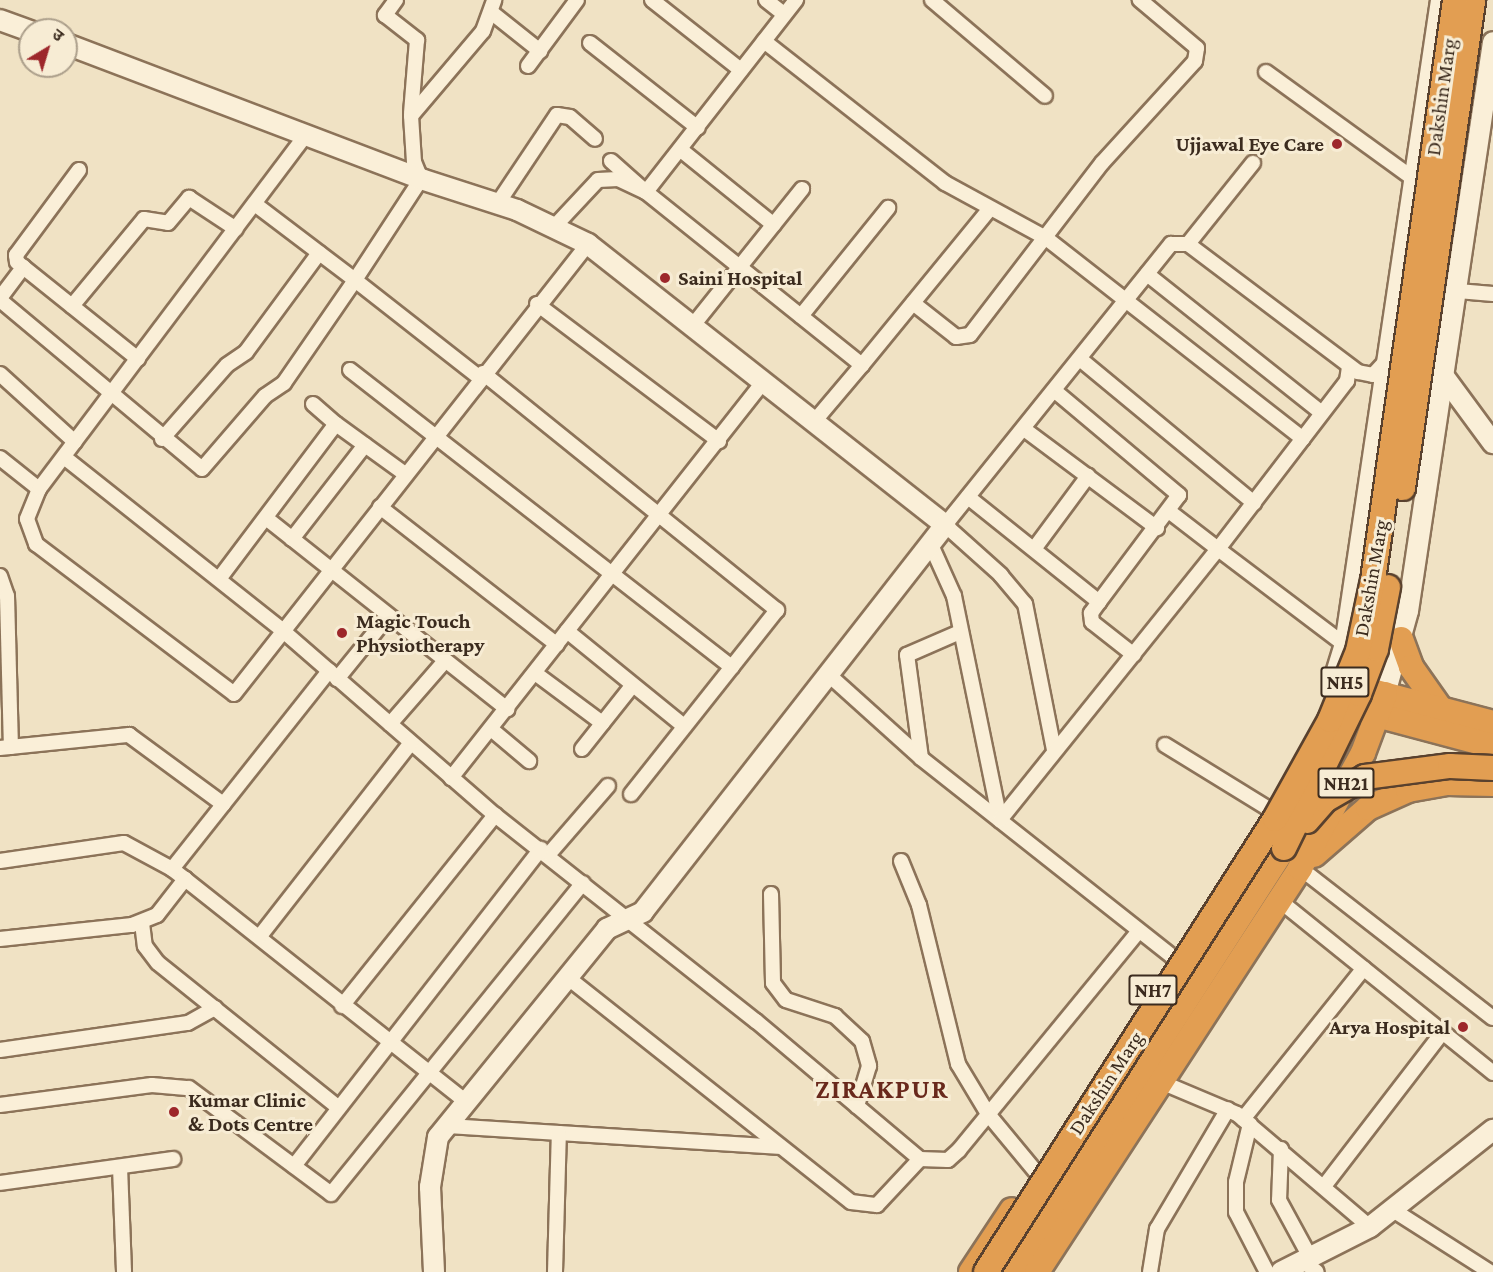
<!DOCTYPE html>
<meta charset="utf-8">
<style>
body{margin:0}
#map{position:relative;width:1493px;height:1272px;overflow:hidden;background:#f0e2c4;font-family:"Crimson Pro","Noto Sans Devanagari",serif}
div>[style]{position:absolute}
.roads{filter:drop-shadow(2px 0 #8c7359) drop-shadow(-2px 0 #8c7359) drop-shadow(0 2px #8c7359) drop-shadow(0 -2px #8c7359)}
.street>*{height:14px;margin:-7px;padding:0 7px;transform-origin:7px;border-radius:7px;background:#faefd8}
.secondary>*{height:20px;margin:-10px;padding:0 10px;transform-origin:10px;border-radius:10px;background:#faefd8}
.highway>*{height:24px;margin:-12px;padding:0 12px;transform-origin:12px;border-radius:12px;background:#e29e52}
.bridges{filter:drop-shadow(2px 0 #59412e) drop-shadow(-2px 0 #59412e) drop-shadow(0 2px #59412e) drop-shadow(0 -2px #59412e)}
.highway-bridge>*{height:24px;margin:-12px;padding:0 12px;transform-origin:12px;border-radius:12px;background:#e29e52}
.dots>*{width:16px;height:16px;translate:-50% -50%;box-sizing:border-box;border:3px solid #f7ecd4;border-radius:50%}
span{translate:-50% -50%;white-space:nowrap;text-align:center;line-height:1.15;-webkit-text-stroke:6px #f7ecd4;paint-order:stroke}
.shield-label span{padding:2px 4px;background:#f7ecd4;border:2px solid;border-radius:4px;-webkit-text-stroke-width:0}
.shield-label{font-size:20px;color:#3b2b1e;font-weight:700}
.street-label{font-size:21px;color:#3b2b1e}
.poi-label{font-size:21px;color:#3b2b1e;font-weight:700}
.right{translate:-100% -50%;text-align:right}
.left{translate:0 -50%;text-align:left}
.district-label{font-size:27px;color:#69291c;font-weight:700;letter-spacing:1.5px}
.north{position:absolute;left:18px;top:18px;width:60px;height:60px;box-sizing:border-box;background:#f7ecd4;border:2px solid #ac9f8b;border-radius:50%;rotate:38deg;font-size:16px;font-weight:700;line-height:24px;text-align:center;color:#3b2b1e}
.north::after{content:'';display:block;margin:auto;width:21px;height:27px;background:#9d272b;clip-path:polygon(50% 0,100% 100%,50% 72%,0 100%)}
</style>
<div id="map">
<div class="roads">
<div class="street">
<div style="left:396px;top:0;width:19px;rotate:126deg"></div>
<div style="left:385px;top:15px;width:41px;rotate:38deg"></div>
<div style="left:417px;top:40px;width:73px;rotate:94.7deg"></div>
<div style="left:652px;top:0;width:113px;rotate:38.2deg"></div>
<div style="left:766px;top:0;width:23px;rotate:38deg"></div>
<div style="left:932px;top:0;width:148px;rotate:40.3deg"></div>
<div style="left:491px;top:12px;width:63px;rotate:38.5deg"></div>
<div style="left:764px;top:41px;width:230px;rotate:38.1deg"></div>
<div style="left:945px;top:183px;width:115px;rotate:28.6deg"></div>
<div style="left:1046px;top:238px;width:326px;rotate:38deg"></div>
<div style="left:590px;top:43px;width:137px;rotate:38.2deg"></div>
<div style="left:528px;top:66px;width:82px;rotate:-53.4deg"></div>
<div style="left:1266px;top:72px;width:184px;rotate:35.9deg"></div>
<div style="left:681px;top:150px;width:119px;rotate:38.9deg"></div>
<div style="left:611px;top:161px;width:47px;rotate:41.5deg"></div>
<div style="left:646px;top:192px;width:244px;rotate:-52deg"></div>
<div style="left:79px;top:170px;width:106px;rotate:126.5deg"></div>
<div style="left:16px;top:255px;width:7px;rotate:82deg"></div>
<div style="left:17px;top:262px;width:155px;rotate:38.7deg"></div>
<div style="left:498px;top:203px;width:106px;rotate:-56.2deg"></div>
<div style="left:557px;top:115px;width:13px;rotate:9deg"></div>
<div style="left:570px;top:117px;width:33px;rotate:41deg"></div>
<div style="left:554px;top:227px;width:64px;rotate:-46.9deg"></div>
<div style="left:598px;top:180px;width:20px;rotate:-3deg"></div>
<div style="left:618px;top:179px;width:31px;rotate:25deg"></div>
<div style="left:646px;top:192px;width:277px;rotate:38.7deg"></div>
<div style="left:862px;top:365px;width:76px;rotate:130.2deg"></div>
<div style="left:1188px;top:244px;width:104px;rotate:-51.3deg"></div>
<div style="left:1147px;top:274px;width:223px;rotate:38.5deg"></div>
<div style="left:1458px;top:291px;width:35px;rotate:5deg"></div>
<div style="left:0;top:298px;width:39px;rotate:-53deg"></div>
<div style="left:0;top:300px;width:263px;rotate:39.9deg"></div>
<div style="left:202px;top:469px;width:96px;rotate:-49.2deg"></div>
<div style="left:265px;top:396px;width:23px;rotate:-34deg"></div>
<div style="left:284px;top:383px;width:125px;rotate:-55.4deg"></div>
<div style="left:355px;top:280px;width:126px;rotate:-142.8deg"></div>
<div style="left:913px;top:303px;width:55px;rotate:38.3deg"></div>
<div style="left:956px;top:337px;width:14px;rotate:-8deg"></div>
<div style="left:970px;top:335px;width:217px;rotate:-52.5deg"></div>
<div style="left:1102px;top:163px;width:138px;rotate:-47.6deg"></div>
<div style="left:1195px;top:61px;width:13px;rotate:-81deg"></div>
<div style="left:1197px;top:48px;width:75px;rotate:-139.9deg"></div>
<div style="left:537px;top:304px;width:228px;rotate:37deg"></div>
<div style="left:72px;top:306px;width:113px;rotate:-50.4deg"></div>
<div style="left:144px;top:219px;width:24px;rotate:9deg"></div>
<div style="left:168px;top:223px;width:33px;rotate:-50deg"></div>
<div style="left:189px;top:198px;width:56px;rotate:33.4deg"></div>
<div style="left:801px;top:316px;width:139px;rotate:-51.1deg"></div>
<div style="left:694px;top:324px;width:173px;rotate:-51.3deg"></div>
<div style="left:1080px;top:359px;width:226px;rotate:39.6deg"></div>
<div style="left:862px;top:365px;width:199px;rotate:-50.7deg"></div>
<div style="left:350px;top:370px;width:484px;rotate:37.9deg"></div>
<div style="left:483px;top:373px;width:378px;rotate:38.9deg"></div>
<div style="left:777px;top:610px;width:235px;rotate:128.4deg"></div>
<div style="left:0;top:374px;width:101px;rotate:42.2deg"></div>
<div style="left:480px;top:378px;width:159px;rotate:-141.9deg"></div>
<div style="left:355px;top:280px;width:121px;rotate:-56.8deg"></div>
<div style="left:421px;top:179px;width:18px;rotate:-112deg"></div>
<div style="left:414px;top:162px;width:46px;rotate:-93.7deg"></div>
<div style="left:411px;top:116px;width:111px;rotate:-49.7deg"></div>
<div style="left:483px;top:31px;width:33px;rotate:-70deg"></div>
<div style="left:1055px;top:391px;width:162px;rotate:40deg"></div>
<div style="left:1179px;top:495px;width:134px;rotate:126.8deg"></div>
<div style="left:313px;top:404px;width:30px;rotate:41deg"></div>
<div style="left:1024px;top:429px;width:166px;rotate:36.7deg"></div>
<div style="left:162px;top:439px;width:98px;rotate:-48.7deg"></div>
<div style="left:227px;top:365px;width:23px;rotate:-34deg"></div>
<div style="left:246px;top:352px;width:123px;rotate:-53.6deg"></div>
<div style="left:64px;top:457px;width:278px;rotate:38.4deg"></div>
<div style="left:282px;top:630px;width:282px;rotate:41deg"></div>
<div style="left:495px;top:815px;width:333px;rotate:38.3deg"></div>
<div style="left:756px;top:1021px;width:214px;rotate:40.1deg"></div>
<div style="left:920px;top:1159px;width:28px;rotate:2deg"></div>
<div style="left:948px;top:1160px;width:15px;rotate:-42deg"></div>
<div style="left:959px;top:1150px;width:283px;rotate:-50.6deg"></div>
<div style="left:0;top:458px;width:50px;rotate:38.5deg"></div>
<div style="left:39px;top:489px;width:32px;rotate:112deg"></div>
<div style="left:27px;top:519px;width:27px;rotate:70deg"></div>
<div style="left:36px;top:544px;width:248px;rotate:37.1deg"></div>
<div style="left:234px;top:694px;width:573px;rotate:-51.81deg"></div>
<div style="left:39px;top:489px;width:443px;rotate:-53deg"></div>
<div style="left:968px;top:497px;width:168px;rotate:38.7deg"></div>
<div style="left:1099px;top:602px;width:14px;rotate:126deg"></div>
<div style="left:1091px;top:613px;width:9px;rotate:84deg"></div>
<div style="left:1092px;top:622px;width:53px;rotate:38.2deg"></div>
<div style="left:380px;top:507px;width:224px;rotate:37.9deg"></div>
<div style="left:1170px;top:512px;width:61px;rotate:37.6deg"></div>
<div style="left:1218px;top:549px;width:212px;rotate:-52.5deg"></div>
<div style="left:1347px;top:381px;width:14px;rotate:-82deg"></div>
<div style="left:266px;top:518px;width:308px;rotate:38.4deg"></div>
<div style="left:292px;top:539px;width:119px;rotate:-52.2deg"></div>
<div style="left:931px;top:545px;width:56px;rotate:65.7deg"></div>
<div style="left:954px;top:596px;width:229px;rotate:78.4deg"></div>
<div style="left:1034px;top:549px;width:91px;rotate:-53.5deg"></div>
<div style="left:0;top:576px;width:21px;rotate:71deg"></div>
<div style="left:7px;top:596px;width:151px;rotate:88.5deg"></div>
<div style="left:219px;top:579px;width:194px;rotate:-53deg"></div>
<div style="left:336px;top:424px;width:85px;rotate:35.9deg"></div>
<div style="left:567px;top:631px;width:151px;rotate:39.1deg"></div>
<div style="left:535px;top:673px;width:84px;rotate:36.7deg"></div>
<div style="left:830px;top:676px;width:122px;rotate:42deg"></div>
<div style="left:921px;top:758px;width:323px;rotate:38.3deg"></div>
<div style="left:337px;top:679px;width:81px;rotate:-51deg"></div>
<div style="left:390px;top:724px;width:82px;rotate:-48.9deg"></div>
<div style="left:491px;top:729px;width:50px;rotate:40.1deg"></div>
<div style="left:1165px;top:745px;width:122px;rotate:31.6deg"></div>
<div style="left:0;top:748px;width:130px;rotate:-5.8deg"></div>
<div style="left:129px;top:735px;width:117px;rotate:36.3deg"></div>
<div style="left:582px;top:749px;width:80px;rotate:-51.6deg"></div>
<div style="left:1054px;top:750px;width:149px;rotate:-101.2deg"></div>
<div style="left:1025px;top:604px;width:38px;rotate:-130deg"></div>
<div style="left:1001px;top:575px;width:75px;rotate:-138.2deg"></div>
<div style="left:945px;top:525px;width:361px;rotate:-51.2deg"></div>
<div style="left:1171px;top:244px;width:17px"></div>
<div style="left:1188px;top:244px;width:213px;rotate:37deg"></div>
<div style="left:1358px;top:372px;width:15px;rotate:11deg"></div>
<div style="left:1373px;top:375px;width:21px;rotate:-47deg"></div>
<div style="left:921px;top:758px;width:104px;rotate:-97.7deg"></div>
<div style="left:907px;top:655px;width:58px;rotate:-23.5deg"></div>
<div style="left:451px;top:778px;width:506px;rotate:-51.75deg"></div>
<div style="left:1000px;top:820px;width:348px;rotate:-51.2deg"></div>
<div style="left:1218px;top:549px;width:159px;rotate:37.1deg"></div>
<div style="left:549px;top:854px;width:90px;rotate:-49.1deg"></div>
<div style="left:0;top:861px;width:125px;rotate:-8.3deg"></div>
<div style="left:124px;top:843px;width:55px;rotate:28.4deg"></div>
<div style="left:901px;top:861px;width:48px;rotate:67.8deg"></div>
<div style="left:919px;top:905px;width:164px;rotate:76.2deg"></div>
<div style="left:958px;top:1064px;width:58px;rotate:59deg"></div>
<div style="left:988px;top:1114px;width:75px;rotate:50.4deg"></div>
<div style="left:1300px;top:868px;width:244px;rotate:37.9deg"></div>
<div style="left:185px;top:879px;width:359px;rotate:38.4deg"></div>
<div style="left:771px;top:894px;width:89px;rotate:88.7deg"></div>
<div style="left:773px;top:983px;width:21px;rotate:53deg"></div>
<div style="left:786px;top:1000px;width:52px;rotate:18.1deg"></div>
<div style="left:835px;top:1016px;width:37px;rotate:43deg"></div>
<div style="left:862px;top:1041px;width:26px;rotate:74deg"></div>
<div style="left:869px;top:1066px;width:42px;rotate:106.7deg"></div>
<div style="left:1280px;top:901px;width:274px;rotate:38.9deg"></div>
<div style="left:142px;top:923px;width:23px;rotate:83deg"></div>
<div style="left:145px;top:946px;width:21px;rotate:53deg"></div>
<div style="left:158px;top:963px;width:231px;rotate:38.7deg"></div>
<div style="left:260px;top:936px;width:245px;rotate:-52deg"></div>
<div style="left:0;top:939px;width:133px;rotate:-6.1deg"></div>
<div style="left:132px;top:925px;width:27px;rotate:-22deg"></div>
<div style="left:157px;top:915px;width:46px;rotate:-52.1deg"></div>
<div style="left:185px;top:879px;width:16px;rotate:-142deg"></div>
<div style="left:172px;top:869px;width:253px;rotate:-51.6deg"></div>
<div style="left:567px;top:977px;width:362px;rotate:38.4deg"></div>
<div style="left:851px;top:1202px;width:26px;rotate:7deg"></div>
<div style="left:877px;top:1205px;width:63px;rotate:-46.9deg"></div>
<div style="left:342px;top:1006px;width:245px;rotate:-51.3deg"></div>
<div style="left:0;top:1050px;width:190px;rotate:-8.2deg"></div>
<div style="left:188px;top:1023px;width:31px;rotate:-29deg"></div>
<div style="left:1161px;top:1082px;width:82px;rotate:22.8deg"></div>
<div style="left:1237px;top:1114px;width:175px;rotate:40.4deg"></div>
<div style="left:0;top:1105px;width:153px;rotate:-7.5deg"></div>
<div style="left:152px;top:1085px;width:37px;rotate:5deg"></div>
<div style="left:189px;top:1088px;width:177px;rotate:36.7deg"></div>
<div style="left:331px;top:1194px;width:400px;rotate:-51deg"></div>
<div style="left:1243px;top:1119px;width:193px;rotate:-51.3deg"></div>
<div style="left:1250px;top:1124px;width:60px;rotate:103.6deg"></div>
<div style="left:1236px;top:1182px;width:30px;rotate:90deg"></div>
<div style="left:1236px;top:1212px;width:68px;rotate:62.7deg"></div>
<div style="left:447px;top:1126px;width:332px;rotate:3.6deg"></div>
<div style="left:1281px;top:1149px;width:51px;rotate:92.2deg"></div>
<div style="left:1279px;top:1200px;width:65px;rotate:61.5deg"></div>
<div style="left:294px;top:1166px;width:402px;rotate:-52.1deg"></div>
<div style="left:120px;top:1167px;width:105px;rotate:87.8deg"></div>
<div style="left:0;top:1183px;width:175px;rotate:-7.9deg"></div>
<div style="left:1325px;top:1185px;width:193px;rotate:-52.4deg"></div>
<div style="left:1393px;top:1210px;width:115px;rotate:32.6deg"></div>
<div style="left:1304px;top:1262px;width:16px;rotate:38deg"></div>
<div style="left:555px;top:1272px;width:139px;rotate:-88.4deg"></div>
<div style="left:1150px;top:1272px;width:44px;rotate:-80.8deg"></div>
<div style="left:1157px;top:1229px;width:139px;rotate:-59.4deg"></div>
</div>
<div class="secondary">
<div style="left:0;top:20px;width:32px;rotate:20deg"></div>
<div style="left:66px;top:44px;width:380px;rotate:20.8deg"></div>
<div style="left:421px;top:179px;width:101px;rotate:17.9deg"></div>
<div style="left:517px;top:210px;width:79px;rotate:25.6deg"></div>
<div style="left:588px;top:244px;width:454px;rotate:38.2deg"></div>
<div style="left:945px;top:525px;width:491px;rotate:128deg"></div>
<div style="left:643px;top:912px;width:40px;rotate:155deg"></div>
<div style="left:607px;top:929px;width:268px;rotate:129.1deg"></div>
<div style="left:438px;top:1137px;width:51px;rotate:99.1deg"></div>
<div style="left:430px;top:1187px;width:85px;rotate:87.3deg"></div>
<div style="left:1445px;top:378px;width:81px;rotate:53.6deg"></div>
<div style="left:1334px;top:680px;width:37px;rotate:-73deg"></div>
<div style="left:1345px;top:645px;width:652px;rotate:-81.53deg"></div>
<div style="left:1385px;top:694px;width:86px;rotate:-74.5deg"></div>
<div style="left:1408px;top:611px;width:575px;rotate:-81.5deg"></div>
<div style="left:1281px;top:1272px;width:100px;rotate:-26.8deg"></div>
<div style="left:1370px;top:1227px;width:157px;rotate:-38.3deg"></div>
</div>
<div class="highway">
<div style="left:1401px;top:639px;width:30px;rotate:70deg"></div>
<div style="left:1411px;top:667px;width:54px;rotate:54.8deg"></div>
<div style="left:1342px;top:683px;width:156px;rotate:14.8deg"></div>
<div style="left:1365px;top:712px;width:132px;rotate:14.9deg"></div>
<div style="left:1314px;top:855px;width:72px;rotate:-41deg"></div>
<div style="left:1368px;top:808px;width:44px;rotate:-24.2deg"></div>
<div style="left:1408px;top:790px;width:40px;rotate:-10deg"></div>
<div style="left:1447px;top:783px;width:46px;rotate:1.2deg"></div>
<div style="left:971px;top:1272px;width:74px;rotate:-56.5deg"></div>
<div style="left:1011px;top:1272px;width:504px;rotate:-57.22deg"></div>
<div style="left:1037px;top:1272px;width:482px;rotate:-56.9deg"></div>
<div style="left:1300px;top:868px;width:131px;rotate:-61.3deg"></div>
<div style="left:1363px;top:753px;width:63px;rotate:-69.6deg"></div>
</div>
</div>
<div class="bridges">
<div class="highway-bridge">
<div style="left:1403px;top:488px;width:493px;rotate:-81.8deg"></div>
<div style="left:1307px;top:821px;width:28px;rotate:-49deg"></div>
<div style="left:1325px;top:800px;width:46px;rotate:-29.9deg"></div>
<div style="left:1365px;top:777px;width:86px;rotate:-7.4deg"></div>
<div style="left:1450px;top:766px;width:43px;rotate:2.7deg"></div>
<div style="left:1284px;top:848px;width:171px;rotate:-64deg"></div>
<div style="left:1359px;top:694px;width:48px;rotate:-69.3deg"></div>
<div style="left:1376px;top:649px;width:63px;rotate:-79deg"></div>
<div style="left:986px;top:1272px;width:537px;rotate:-57.46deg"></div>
<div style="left:1275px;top:819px;width:113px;rotate:-60.9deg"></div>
<div style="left:1330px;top:720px;width:74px;rotate:-67.9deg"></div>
<div style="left:1358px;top:651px;width:73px;rotate:-78.1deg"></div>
<div style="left:1373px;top:580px;width:586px;rotate:-81.95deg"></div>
</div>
</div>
<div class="dots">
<div style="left:1337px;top:144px;background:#9d272b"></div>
<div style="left:665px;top:278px;background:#9d272b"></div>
<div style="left:342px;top:633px;background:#9d272b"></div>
<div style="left:1463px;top:1027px;background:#9d272b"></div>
<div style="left:174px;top:1112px;background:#9d272b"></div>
</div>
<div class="shield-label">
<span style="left:1345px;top:682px">NH5</span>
<span style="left:1346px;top:783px">NH21</span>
<span style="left:1153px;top:990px">NH7</span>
</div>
<div class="street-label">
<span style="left:1441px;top:97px;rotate:-82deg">Dakshin Marg</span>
<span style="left:1371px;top:578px;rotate:-80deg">Dakshin Marg</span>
<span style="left:1106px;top:1083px;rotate:-57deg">Dakshin Marg</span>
</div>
<div class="poi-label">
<span class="right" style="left:1324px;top:144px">Ujjawal Eye Care</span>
<span class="left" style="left:678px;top:278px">Saini Hospital</span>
<span class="left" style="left:356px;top:633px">Magic Touch<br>Physiotherapy</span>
<span class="right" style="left:1450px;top:1027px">Arya Hospital</span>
<span class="left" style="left:188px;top:1112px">Kumar Clinic<br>&amp; Dots Centre</span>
</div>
<div class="district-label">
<span style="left:882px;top:1090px">ZIRAKPUR</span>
</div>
<div class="north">उ</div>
</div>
